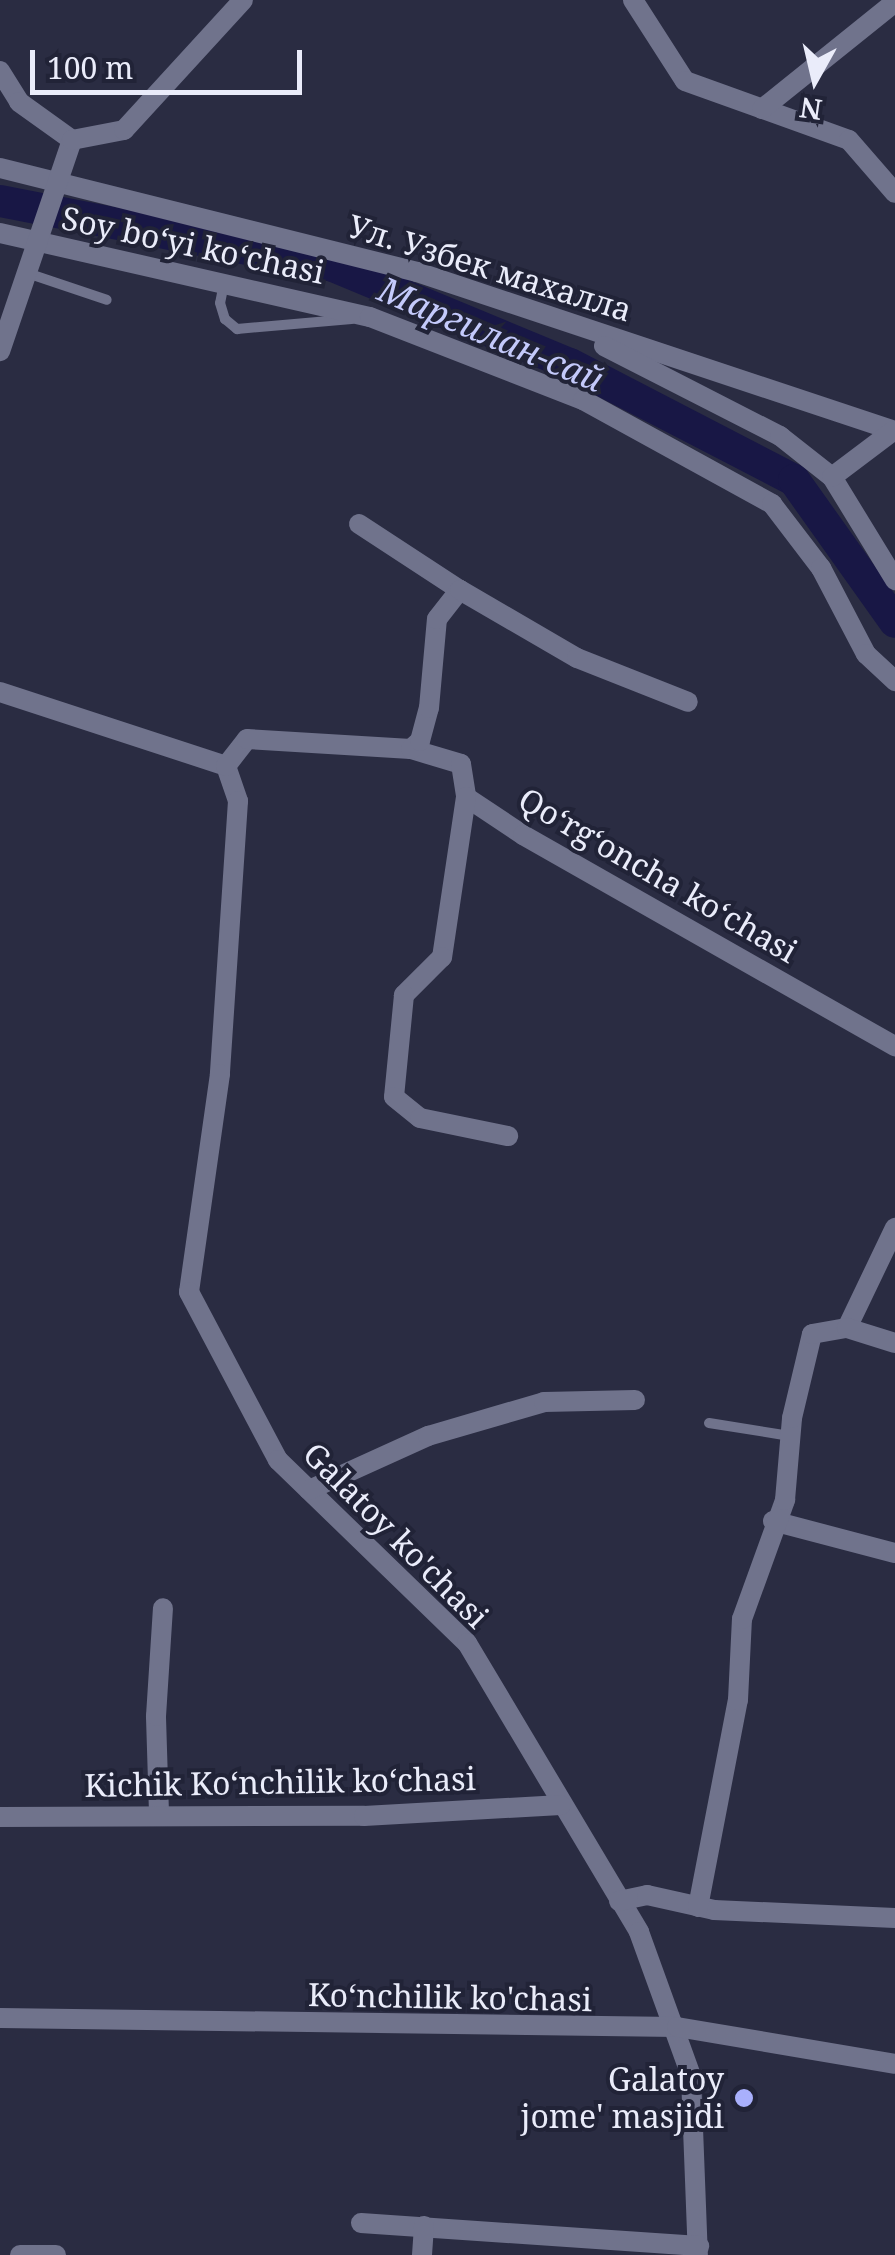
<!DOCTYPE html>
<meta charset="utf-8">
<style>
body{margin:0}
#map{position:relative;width:895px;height:2255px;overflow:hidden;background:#2a2c42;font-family:"Noto Serif",serif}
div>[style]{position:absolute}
.river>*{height:32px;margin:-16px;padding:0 16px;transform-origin:16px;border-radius:16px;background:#181745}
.service>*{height:10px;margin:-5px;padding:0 5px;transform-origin:5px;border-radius:5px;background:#70738c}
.minor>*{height:20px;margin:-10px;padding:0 10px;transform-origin:10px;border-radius:10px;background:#70738c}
.tertiary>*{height:20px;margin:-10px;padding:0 10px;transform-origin:10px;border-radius:10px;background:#70738c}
.dots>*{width:28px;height:28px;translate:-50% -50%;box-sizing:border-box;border:5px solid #212337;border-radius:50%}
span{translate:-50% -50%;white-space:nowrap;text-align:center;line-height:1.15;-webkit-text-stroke:8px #212337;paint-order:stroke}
.street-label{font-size:32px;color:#eaecfa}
.poi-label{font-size:32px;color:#eaecfa}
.right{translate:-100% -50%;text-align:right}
.water-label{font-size:35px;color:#c4cafb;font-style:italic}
.north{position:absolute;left:765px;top:30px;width:100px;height:100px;-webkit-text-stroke:8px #212337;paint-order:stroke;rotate:188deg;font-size:28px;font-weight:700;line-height:40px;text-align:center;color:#eaecfa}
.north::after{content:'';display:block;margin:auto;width:35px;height:45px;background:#eaecfa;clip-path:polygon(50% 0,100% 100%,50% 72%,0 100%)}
.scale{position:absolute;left:30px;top:50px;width:272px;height:45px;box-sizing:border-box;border:5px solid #eaecfa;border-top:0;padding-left:12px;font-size:30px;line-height:35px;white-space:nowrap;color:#eaecfa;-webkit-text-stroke:8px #212337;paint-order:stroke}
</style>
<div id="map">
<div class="river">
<div style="left:0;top:201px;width:339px;rotate:11deg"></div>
<div style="left:333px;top:266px;width:256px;rotate:22.5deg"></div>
<div style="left:570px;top:364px;width:252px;rotate:27.4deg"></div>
<div style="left:794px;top:480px;width:174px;rotate:54.6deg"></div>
</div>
<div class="service">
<div style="left:27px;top:273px;width:84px;rotate:18.6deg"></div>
<div style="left:224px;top:283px;width:20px;rotate:101deg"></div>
<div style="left:220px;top:303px;width:17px;rotate:73deg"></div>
<div style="left:225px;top:319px;width:16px;rotate:40deg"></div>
<div style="left:237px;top:329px;width:115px;rotate:-5deg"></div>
<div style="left:709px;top:1423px;width:82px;rotate:9.1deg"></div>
</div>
<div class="minor">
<div style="left:633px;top:0;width:96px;rotate:57.3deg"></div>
<div style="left:685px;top:81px;width:174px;rotate:19.8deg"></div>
<div style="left:849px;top:140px;width:70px;rotate:49deg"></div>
<div style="left:762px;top:109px;width:171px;rotate:-38.8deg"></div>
<div style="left:0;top:168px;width:430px;rotate:14deg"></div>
<div style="left:417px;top:272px;width:504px;rotate:18.4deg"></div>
<div style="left:0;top:233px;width:379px;rotate:12.8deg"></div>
<div style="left:370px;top:317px;width:229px;rotate:21.3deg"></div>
<div style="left:583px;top:400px;width:216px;rotate:28.8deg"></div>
<div style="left:772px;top:504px;width:81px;rotate:52.6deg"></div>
<div style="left:821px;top:568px;width:97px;rotate:62.4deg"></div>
<div style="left:866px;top:654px;width:40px;rotate:43deg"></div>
<div style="left:604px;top:346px;width:198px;rotate:27.1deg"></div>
<div style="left:780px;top:436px;width:66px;rotate:38.3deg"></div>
<div style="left:832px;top:477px;width:121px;rotate:58.5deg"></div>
<div style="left:832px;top:477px;width:76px;rotate:-37deg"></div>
<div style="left:359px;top:524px;width:121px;rotate:33.2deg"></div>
<div style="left:0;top:692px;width:238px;rotate:18.1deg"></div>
<div style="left:226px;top:766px;width:37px;rotate:71deg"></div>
<div style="left:238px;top:801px;width:274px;rotate:93.8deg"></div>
<div style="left:220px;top:1074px;width:220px;rotate:98.1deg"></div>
<div style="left:189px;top:1292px;width:190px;rotate:62.1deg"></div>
<div style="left:278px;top:1460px;width:263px;rotate:44.1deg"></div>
<div style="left:467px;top:1643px;width:336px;rotate:59.2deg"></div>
<div style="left:639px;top:1932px;width:153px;rotate:70.1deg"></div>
<div style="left:691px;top:2076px;width:179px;rotate:87.8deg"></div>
<div style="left:411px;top:749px;width:52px;rotate:16.7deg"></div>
<div style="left:461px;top:764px;width:33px;rotate:81deg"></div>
<div style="left:466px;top:797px;width:69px;rotate:33.7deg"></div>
<div style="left:523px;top:835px;width:428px;rotate:29.6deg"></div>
<div style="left:226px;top:766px;width:34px;rotate:-52deg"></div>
<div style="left:247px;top:739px;width:164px;rotate:3.5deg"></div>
<div style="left:411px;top:749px;width:12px;rotate:-42deg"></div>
<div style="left:420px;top:741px;width:34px;rotate:-75deg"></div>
<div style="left:429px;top:708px;width:89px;rotate:-84.9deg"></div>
<div style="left:437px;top:619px;width:37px;rotate:-52deg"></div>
<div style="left:460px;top:590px;width:135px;rotate:30.2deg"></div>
<div style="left:577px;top:658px;width:119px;rotate:21.6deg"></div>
<div style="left:466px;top:797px;width:162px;rotate:98.5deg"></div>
<div style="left:442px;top:957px;width:54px;rotate:135deg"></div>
<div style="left:404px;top:995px;width:102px;rotate:95.6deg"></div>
<div style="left:394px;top:1097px;width:33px;rotate:39deg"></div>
<div style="left:420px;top:1118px;width:90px;rotate:11.6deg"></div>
<div style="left:847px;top:1328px;width:111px;rotate:-64.4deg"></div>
<div style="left:309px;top:1490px;width:131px;rotate:-24.4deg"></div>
<div style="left:428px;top:1436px;width:121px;rotate:-16.3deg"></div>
<div style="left:544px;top:1402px;width:91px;rotate:-1.3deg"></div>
<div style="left:773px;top:1521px;width:126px;rotate:14.7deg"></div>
<div style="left:159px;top:1813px;width:97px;rotate:-91.8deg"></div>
<div style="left:156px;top:1716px;width:108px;rotate:-86.3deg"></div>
<div style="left:0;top:1817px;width:364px;rotate:-0.2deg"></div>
<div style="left:364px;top:1816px;width:197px;rotate:-3.2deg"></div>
<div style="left:619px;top:1901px;width:29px;rotate:-12deg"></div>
<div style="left:647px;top:1895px;width:69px;rotate:12.6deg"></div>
<div style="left:714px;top:1910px;width:181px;rotate:2.5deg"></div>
<div style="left:698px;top:1907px;width:211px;rotate:-79.1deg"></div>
<div style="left:738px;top:1700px;width:81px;rotate:-87.2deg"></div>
<div style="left:742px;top:1619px;width:127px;rotate:-70.1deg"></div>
<div style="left:785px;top:1500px;width:82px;rotate:-85.1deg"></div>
<div style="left:792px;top:1418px;width:86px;rotate:-76.6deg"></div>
<div style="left:812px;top:1334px;width:36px;rotate:-10deg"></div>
<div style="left:847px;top:1328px;width:50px;rotate:17.4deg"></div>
<div style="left:0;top:2018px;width:677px;rotate:0.76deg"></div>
<div style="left:677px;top:2027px;width:221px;rotate:9.6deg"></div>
<div style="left:361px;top:2223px;width:339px;rotate:3.9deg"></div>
<div style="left:20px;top:2255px;width:36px"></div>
<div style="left:422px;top:2255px;width:29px;rotate:-86deg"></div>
</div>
<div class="tertiary">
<div style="left:0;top:71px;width:36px;rotate:58deg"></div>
<div style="left:19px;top:102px;width:65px;rotate:35.6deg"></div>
<div style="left:72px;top:140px;width:223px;rotate:108.8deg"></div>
<div style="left:72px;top:140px;width:53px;rotate:-10.9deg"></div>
<div style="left:124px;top:130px;width:176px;rotate:-47.5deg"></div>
</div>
<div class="dots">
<div style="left:744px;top:2098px;background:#a9b0fc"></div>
</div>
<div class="street-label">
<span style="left:193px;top:245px;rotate:12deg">Soy boʻyi koʻchasi</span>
<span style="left:490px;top:268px;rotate:17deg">Ул. Узбек махалла</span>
<span style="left:658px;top:875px;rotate:30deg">Qo‘rg‘oncha ko‘chasi</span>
<span style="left:396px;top:1535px;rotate:45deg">Galatoy ko'chasi</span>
<span style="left:280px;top:1782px;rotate:-1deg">Kichik Koʻnchilik koʻchasi</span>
<span style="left:450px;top:1997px;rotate:1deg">Ko‘nchilik ko'chasi</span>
</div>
<div class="poi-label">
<span class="right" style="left:724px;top:2098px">Galatoy<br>jome' masjidi</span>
</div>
<div class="water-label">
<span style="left:491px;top:334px;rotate:23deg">Маргилан-сай</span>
</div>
<div class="north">N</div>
<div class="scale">100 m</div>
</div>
